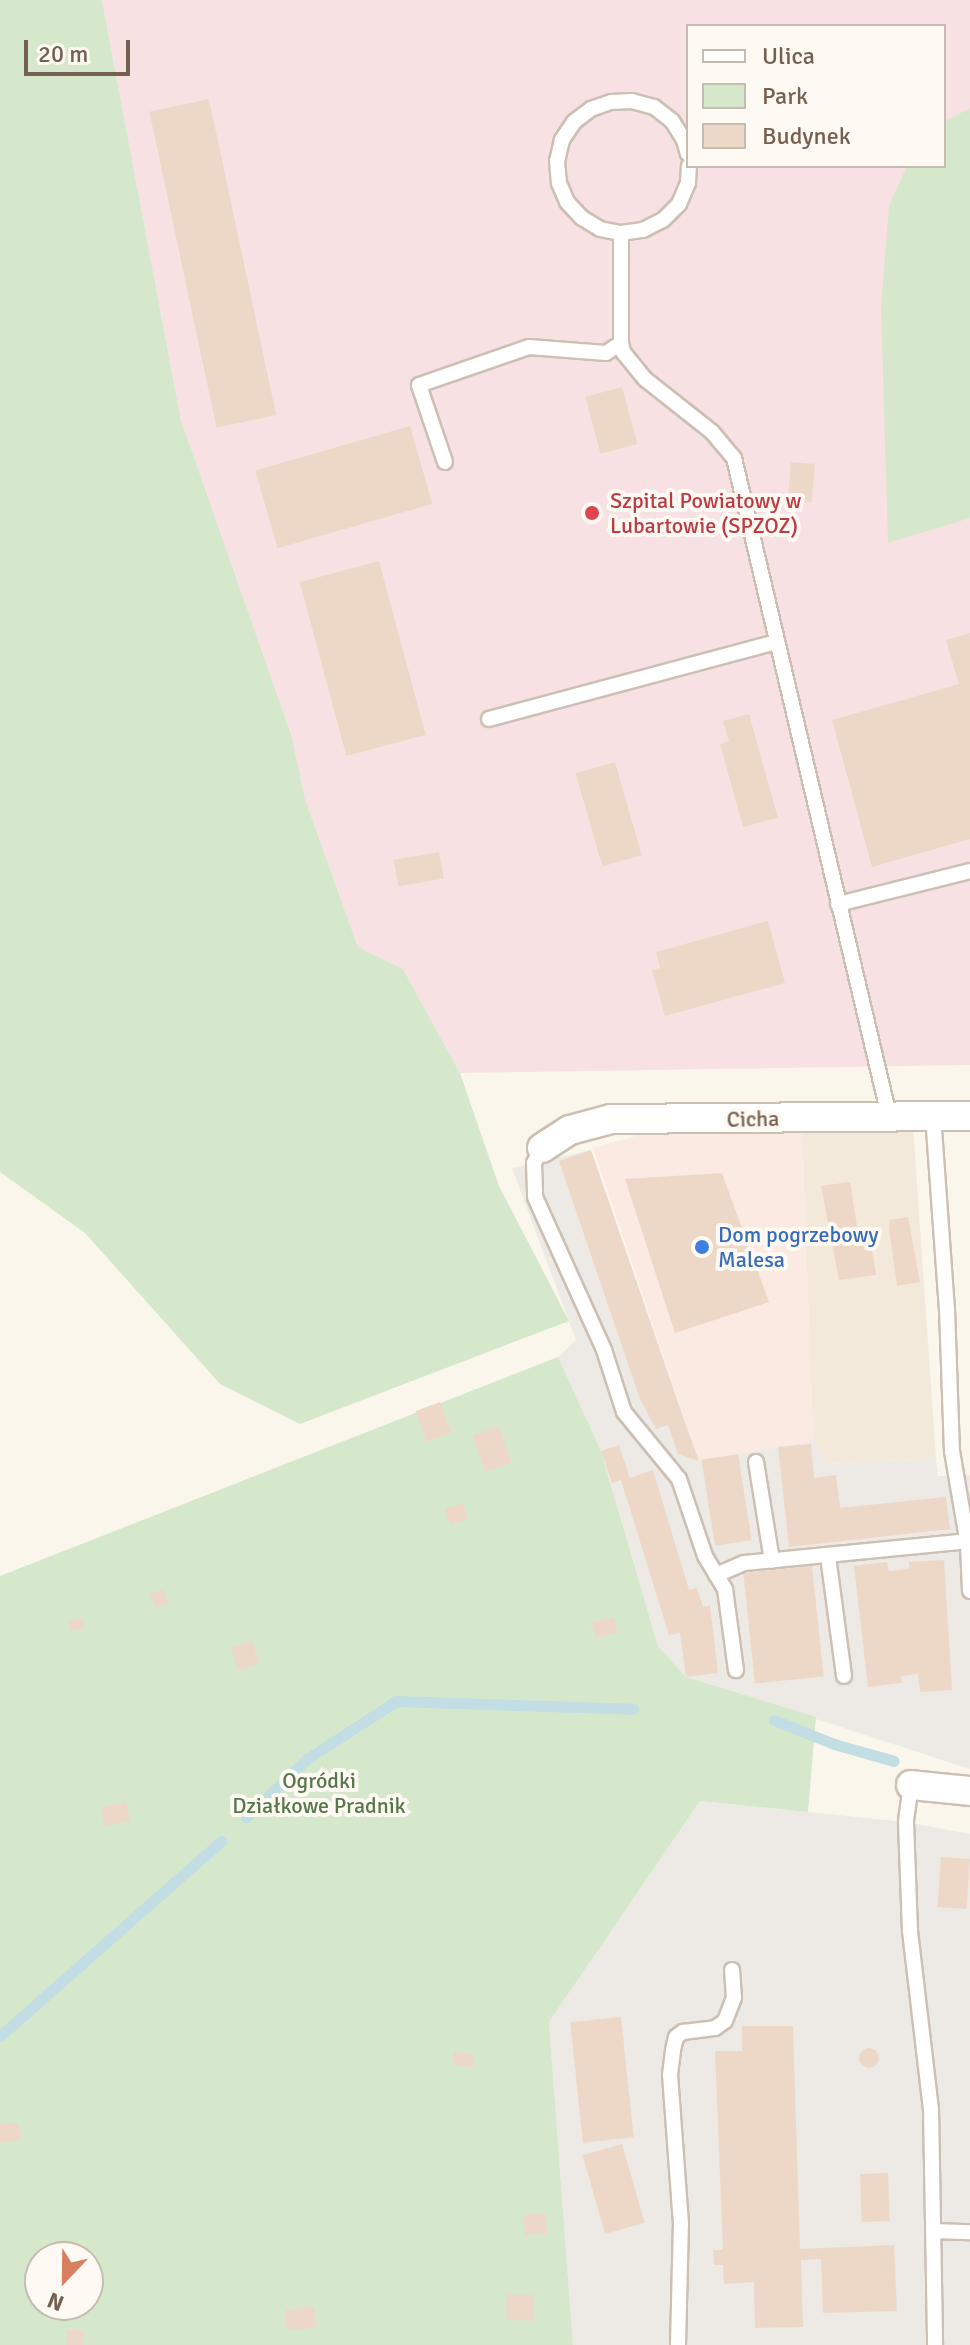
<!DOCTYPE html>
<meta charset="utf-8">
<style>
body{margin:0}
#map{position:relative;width:970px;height:2345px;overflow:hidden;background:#fbf6ec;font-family:Signika,sans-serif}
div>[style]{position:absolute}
.residential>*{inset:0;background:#f2e9db}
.commercial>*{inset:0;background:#faeae2}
.industrial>*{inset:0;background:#ede9e4}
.medical>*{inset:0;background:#f8e1e2}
.green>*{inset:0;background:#d6e8cc}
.stream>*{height:11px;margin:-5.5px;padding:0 5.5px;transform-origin:5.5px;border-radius:5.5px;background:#c2dde3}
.building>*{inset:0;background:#edd8c7;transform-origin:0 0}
.round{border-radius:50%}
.roads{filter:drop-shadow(2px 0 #ccbfb3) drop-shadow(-2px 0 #ccbfb3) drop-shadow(0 2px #ccbfb3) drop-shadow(0 -2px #ccbfb3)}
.service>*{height:14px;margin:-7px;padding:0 7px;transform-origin:7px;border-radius:7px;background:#fff}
.minor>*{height:28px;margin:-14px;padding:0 14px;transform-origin:14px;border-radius:14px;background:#fff}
.dots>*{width:22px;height:22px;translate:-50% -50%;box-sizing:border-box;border:4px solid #fefaf3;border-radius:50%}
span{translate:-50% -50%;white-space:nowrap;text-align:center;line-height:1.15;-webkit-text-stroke:8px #fefaf3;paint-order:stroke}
.health-label{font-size:22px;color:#be3a42}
.left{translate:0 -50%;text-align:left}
.street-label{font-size:22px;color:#745f51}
.shop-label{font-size:22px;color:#366cbe}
.park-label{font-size:22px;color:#55784a}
.legend{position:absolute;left:686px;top:24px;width:260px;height:144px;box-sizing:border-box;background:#fefaf3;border:2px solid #c7bcb2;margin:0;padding:10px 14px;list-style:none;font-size:24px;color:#745f51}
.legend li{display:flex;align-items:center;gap:16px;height:40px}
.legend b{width:40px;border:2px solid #c7bcb2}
.north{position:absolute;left:24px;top:2241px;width:80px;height:80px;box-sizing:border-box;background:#fefaf3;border:2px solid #c7bcb2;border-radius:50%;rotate:202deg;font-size:22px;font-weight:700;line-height:32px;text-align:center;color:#745f51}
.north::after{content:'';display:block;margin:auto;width:28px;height:36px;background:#d68060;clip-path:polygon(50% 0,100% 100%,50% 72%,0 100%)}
.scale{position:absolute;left:24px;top:40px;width:106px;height:36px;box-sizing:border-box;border:4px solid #745f51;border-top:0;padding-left:10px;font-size:24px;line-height:28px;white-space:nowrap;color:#745f51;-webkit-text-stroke:6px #fefaf3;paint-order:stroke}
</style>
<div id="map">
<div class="residential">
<div style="clip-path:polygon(913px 1126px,936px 1458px,826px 1464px,813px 1437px,802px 1131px)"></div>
</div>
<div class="commercial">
<div style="clip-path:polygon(654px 1131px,802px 1131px,813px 1437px,809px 1442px,699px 1461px,593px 1148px)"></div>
</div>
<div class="industrial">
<div style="clip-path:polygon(591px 1150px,699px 1461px,809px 1442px,813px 1437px,826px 1464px,936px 1458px,938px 1476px,970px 1475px,970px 1769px,686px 1677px,658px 1646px,601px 1451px,558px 1357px,576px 1340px,512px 1168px)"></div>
<div style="clip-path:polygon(700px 1801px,906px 1822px,970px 1834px,970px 2345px,573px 2345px,549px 2022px)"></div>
</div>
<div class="medical">
<div style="clip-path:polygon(evenodd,102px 0,970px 0,970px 1065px,460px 1073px,403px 969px,358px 947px,305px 799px,292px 737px,181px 420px,102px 0,688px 26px,944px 26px,944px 166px,688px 166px,688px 26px)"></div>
</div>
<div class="green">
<div style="clip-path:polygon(0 0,102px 0,181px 420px,292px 737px,305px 799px,358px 947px,403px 969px,460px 1073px,499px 1186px,569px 1321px,300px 1424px,220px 1384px,85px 1233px,0 1172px)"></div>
<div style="clip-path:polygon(970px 108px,970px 518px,888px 543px,881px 308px,889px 206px,907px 166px,944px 166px,944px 122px)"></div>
<div style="clip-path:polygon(evenodd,558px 1357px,601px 1451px,658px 1646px,686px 1677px,816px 1717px,808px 1812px,700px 1801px,549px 2022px,573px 2345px,0 2345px,0 1576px,558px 1357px,40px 2257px,88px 2257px,88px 2305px,40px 2305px,40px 2257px)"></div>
</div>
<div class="stream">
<div style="left:774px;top:1720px;width:65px;rotate:21.8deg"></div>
<div style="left:834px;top:1744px;width:62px;rotate:15.8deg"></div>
<div style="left:246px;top:1817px;width:84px;rotate:-43.6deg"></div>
<div style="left:307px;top:1759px;width:106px;rotate:-33.1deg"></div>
<div style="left:396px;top:1701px;width:237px;rotate:1.9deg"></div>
<div style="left:0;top:2036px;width:295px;rotate:-41.4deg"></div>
</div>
<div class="building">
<div style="left:209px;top:99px;width:323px;height:61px;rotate:78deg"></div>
<div style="left:622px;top:387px;width:59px;height:38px;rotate:75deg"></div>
<div style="left:410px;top:426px;width:81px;height:161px;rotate:74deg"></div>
<div style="left:791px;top:462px;width:24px;height:38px;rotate:5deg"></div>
<div style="left:379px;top:561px;width:180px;height:82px;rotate:75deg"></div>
<div style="clip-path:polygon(970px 633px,970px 839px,872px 867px,832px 720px,959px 684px,946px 640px)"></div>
<div style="clip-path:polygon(749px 714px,778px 818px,743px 827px,720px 744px,729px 741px,723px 721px)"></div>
<div style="left:615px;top:762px;width:97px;height:41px;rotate:74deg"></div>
<div style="left:439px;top:852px;width:27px;height:46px;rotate:80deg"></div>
<div style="clip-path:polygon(768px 921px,785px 983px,665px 1016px,652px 970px,660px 968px,656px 952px)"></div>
<div style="clip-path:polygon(591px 1150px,684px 1420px,699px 1461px,678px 1454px,668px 1425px,656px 1429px,640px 1399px,559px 1161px)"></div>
<div style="clip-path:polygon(722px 1173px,769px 1302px,675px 1333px,625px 1179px)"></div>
<div style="clip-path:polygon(850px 1182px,860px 1245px,871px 1243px,876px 1275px,839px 1280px,821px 1186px)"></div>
<div style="clip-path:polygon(908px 1217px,920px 1282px,897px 1286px,889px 1228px,890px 1220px)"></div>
<div style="left:440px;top:1402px;width:33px;height:26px;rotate:70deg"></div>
<div style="left:499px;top:1426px;width:39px;height:28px;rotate:71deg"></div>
<div style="clip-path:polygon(811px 1444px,814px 1478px,836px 1475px,840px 1508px,946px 1497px,950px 1529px,789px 1547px,778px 1447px)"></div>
<div style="clip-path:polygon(619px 1445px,630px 1478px,653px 1470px,689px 1590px,697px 1588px,703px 1607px,710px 1605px,718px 1673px,686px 1677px,680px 1633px,669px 1635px,621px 1480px,612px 1483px,601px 1451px)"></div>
<div style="left:738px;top:1454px;width:87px;height:37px;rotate:81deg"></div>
<div style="left:463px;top:1503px;width:17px;height:19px;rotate:73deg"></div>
<div style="clip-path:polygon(944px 1560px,952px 1690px,920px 1692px,918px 1674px,901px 1676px,902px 1683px,868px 1687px,854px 1566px,887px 1562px,889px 1571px,909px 1569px,909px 1562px)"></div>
<div style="left:812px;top:1566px;width:111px;height:69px;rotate:84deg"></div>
<div style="left:164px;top:1589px;width:15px;height:15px;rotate:70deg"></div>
<div style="left:614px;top:1617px;width:16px;height:23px;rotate:76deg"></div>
<div style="left:83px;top:1618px;width:11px;height:14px;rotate:80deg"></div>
<div style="left:252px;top:1641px;width:24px;height:22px;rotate:73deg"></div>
<div style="left:126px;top:1802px;width:19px;height:26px;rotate:78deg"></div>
<div style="left:941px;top:1857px;width:29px;height:50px;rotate:4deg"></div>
<div style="left:621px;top:2017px;width:121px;height:51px;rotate:84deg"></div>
<div style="clip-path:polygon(742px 2026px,793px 2026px,800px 2249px,894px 2245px,897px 2311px,823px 2313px,821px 2259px,801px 2260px,803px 2327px,755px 2328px,754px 2282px,724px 2284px,723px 2265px,714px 2265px,713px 2250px,723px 2250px,715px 2051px,742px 2051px)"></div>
<div class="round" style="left:859px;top:2048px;width:20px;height:20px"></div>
<div style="left:454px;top:2052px;width:20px;height:13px;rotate:6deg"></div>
<div style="clip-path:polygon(18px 2122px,21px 2140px,0 2143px,0 2124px)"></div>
<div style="left:622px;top:2144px;width:82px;height:41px;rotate:74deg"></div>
<div style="left:888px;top:2173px;width:48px;height:28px;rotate:88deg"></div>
<div style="left:545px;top:2213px;width:20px;height:22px;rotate:84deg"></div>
<div style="left:507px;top:2294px;width:27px;height:26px;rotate:2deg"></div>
<div style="left:314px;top:2307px;width:21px;height:29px;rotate:85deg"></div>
<div style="left:67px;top:2330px;width:17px;height:15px"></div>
</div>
<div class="roads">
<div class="service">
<div style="left:688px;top:154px;width:15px;rotate:-106deg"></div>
<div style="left:684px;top:140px;width:22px;rotate:-122deg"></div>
<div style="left:672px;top:121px;width:23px;rotate:-142deg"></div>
<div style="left:654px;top:107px;width:23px;rotate:-165deg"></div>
<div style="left:632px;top:101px;width:21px;rotate:177deg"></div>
<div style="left:611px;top:102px;width:21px;rotate:161deg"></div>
<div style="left:591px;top:109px;width:21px;rotate:143deg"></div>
<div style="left:574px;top:122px;width:22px;rotate:124deg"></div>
<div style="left:562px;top:140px;width:22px;rotate:103deg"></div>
<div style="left:557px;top:161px;width:22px;rotate:85deg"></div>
<div style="left:559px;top:183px;width:21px;rotate:67deg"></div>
<div style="left:567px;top:202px;width:22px;rotate:47deg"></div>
<div style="left:582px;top:218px;width:21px;rotate:31deg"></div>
<div style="left:600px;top:229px;width:21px;rotate:11deg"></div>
<div style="left:621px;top:233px;width:22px;rotate:-8deg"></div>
<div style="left:643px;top:230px;width:22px;rotate:-27deg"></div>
<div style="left:663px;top:220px;width:23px;rotate:-45deg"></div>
<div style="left:679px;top:204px;width:23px;rotate:-67deg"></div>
<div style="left:688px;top:183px;width:17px;rotate:-87deg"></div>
<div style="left:621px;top:233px;width:110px;rotate:90deg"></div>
<div style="left:445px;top:462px;width:81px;rotate:-108.7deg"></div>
<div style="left:419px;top:385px;width:116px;rotate:-19.1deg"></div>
<div style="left:529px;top:347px;width:77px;rotate:4.5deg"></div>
<div style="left:606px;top:353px;width:18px;rotate:-34deg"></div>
<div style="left:621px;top:343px;width:9px;rotate:77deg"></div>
<div style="left:623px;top:352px;width:35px;rotate:51deg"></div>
<div style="left:645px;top:379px;width:85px;rotate:38.3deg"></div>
<div style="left:712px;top:432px;width:34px;rotate:50deg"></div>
<div style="left:734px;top:458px;width:676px;rotate:76.74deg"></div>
<div style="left:489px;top:719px;width:298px;rotate:-15deg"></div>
<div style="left:838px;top:904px;width:136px;rotate:-14deg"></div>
<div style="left:933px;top:1115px;width:195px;rotate:85.9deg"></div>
<div style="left:947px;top:1309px;width:142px;rotate:88deg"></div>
<div style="left:952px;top:1451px;width:95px;rotate:80.3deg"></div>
<div style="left:968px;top:1545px;width:46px;rotate:87.5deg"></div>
<div style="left:542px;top:1148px;width:17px;rotate:118deg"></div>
<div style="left:534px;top:1163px;width:34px;rotate:88deg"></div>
<div style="left:535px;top:1197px;width:168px;rotate:65.7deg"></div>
<div style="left:604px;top:1350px;width:65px;rotate:72.1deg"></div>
<div style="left:624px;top:1412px;width:87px;rotate:50.6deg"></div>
<div style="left:679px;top:1479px;width:81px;rotate:71.3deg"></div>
<div style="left:705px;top:1556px;width:39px;rotate:59deg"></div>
<div style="left:725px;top:1589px;width:82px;rotate:82.3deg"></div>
<div style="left:756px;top:1462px;width:100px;rotate:80.8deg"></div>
<div style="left:828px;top:1556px;width:121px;rotate:82.4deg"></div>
<div style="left:716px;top:1575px;width:30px;rotate:-23deg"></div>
<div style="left:744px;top:1563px;width:227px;rotate:-5.6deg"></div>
<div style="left:911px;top:1785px;width:37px;rotate:98deg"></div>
<div style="left:906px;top:1822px;width:109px;rotate:87.9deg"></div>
<div style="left:910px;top:1931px;width:179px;rotate:83.3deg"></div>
<div style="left:931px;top:2109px;width:236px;rotate:89deg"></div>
<div style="left:934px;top:2231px;width:36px;rotate:2deg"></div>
<div style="left:678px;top:2345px;width:121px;rotate:-88.6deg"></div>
<div style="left:681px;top:2224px;width:149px;rotate:-94.2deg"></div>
<div style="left:670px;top:2075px;width:25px;rotate:-83deg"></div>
<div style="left:673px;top:2050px;width:13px;rotate:-77deg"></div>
<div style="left:676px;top:2037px;width:9px;rotate:-36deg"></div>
<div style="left:683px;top:2032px;width:32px;rotate:-7deg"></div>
<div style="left:715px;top:2028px;width:12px;rotate:-35deg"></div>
<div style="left:725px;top:2021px;width:25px;rotate:-69deg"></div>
<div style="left:734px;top:1998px;width:28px;rotate:-94deg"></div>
</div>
<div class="minor">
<div style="left:542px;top:1148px;width:33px;rotate:-33deg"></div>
<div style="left:570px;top:1130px;width:42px;rotate:-15deg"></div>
<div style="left:611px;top:1119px;width:359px;rotate:-0.5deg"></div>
<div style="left:911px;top:1785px;width:59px;rotate:5.8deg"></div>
</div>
</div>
<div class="dots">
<div style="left:592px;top:513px;background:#e0444e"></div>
<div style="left:702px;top:1247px;background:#3f7fe0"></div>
</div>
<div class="health-label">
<span class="left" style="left:610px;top:513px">Szpital Powiatowy w<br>Lubartowie (SPZOZ)</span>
</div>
<div class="street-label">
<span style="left:753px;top:1119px;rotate:-1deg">Cicha</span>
</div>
<div class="shop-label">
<span class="left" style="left:718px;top:1247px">Dom pogrzebowy<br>Malesa</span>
</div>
<div class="park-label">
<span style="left:319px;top:1793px">Ogródki<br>Działkowe Pradnik</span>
</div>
<ul class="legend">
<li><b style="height:10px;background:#fff"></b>Ulica</li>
<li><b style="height:22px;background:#d6e8cc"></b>Park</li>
<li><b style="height:22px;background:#edd8c7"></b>Budynek</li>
</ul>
<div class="north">N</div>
<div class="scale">20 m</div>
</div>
